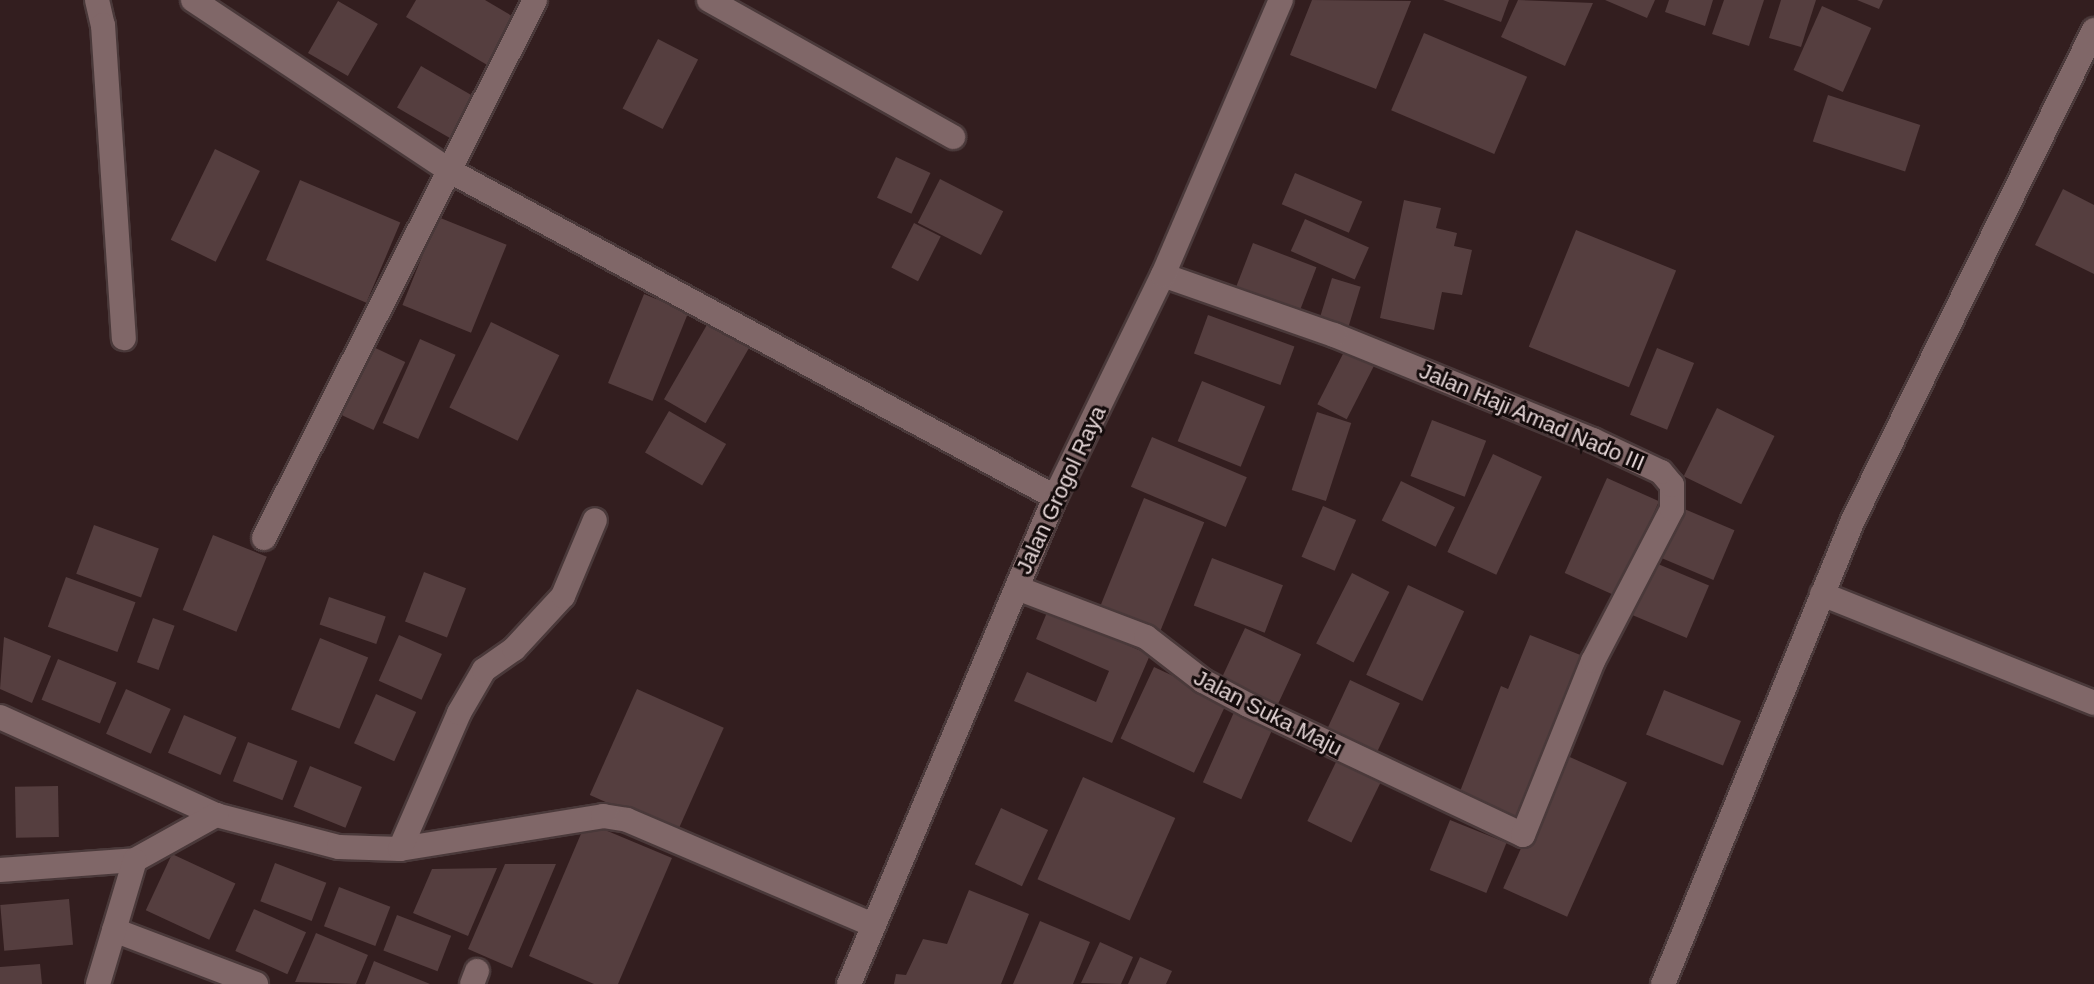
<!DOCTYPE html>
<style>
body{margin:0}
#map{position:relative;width:2094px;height:984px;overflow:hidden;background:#331e1f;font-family:Arial,sans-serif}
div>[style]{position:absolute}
.building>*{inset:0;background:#553e3f;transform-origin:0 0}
.roads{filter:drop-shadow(2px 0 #4a393a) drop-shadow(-2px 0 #4a393a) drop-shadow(0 2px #4a393a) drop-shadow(0 -2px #4a393a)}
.minor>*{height:24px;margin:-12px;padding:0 12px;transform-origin:12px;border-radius:12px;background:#806768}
span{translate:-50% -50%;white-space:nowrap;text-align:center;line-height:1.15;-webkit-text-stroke:6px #140b0b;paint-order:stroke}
.street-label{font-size:22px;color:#e4d5d6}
</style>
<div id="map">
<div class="building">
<div style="clip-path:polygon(416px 0,485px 0,522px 22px,494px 69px,406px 17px)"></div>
<div style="clip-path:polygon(1312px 0,1411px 1px,1376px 89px,1290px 55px)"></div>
<div style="clip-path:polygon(1443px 0,1509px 0,1501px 22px)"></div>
<div style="clip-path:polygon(1518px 0,1593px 3px,1565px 66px,1501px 37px)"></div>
<div style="clip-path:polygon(1605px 0,1655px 0,1647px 18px)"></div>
<div style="clip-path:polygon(1669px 0,1713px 0,1705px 26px,1665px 12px)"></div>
<div style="clip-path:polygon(1724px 0,1764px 0,1749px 46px,1712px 34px)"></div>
<div style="clip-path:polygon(1781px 0,1816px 0,1801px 47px,1769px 38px)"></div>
<div style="clip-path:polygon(1857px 0,1883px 0,1879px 9px)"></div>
<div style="left:338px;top:1px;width:46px;height:60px;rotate:30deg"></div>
<div style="left:1822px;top:6px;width:54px;height:70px;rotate:24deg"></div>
<div style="left:1424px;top:33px;width:112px;height:84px;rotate:23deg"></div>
<div style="left:658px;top:39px;width:45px;height:78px;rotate:27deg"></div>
<div style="left:421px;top:66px;width:66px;height:48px;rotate:30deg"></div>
<div style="left:1828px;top:95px;width:97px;height:49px;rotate:18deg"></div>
<div style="left:215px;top:149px;width:50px;height:101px;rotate:26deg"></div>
<div style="left:896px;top:157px;width:38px;height:45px;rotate:25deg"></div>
<div style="left:1295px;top:173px;width:73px;height:34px;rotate:23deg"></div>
<div style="left:940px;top:179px;width:71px;height:49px;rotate:27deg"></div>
<div style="left:300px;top:180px;width:109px;height:87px;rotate:23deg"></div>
<div style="clip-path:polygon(2063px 189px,2094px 205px,2094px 274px,2035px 245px)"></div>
<div style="clip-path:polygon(1404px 200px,1441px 208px,1436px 228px,1457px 233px,1454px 246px,1472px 250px,1462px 295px,1442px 292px,1434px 330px,1380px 318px)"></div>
<div style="left:438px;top:217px;width:74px;height:95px;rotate:22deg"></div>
<div style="left:1305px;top:219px;width:70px;height:35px;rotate:24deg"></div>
<div style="left:914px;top:223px;width:30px;height:50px;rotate:27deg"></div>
<div style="left:1576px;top:230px;width:108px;height:126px;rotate:22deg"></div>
<div style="left:1253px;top:243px;width:68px;height:59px;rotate:21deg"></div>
<div style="left:1332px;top:278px;width:30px;height:52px;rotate:17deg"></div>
<div style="left:644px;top:294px;width:48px;height:96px;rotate:22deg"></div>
<div style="left:1208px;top:315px;width:92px;height:41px;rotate:20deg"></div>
<div style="left:491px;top:322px;width:76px;height:95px;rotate:26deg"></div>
<div style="left:708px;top:323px;width:48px;height:88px;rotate:30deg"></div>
<div style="left:420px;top:339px;width:39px;height:92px;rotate:24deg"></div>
<div style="left:369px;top:345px;width:40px;height:75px;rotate:25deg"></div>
<div style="left:1657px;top:348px;width:40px;height:72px;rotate:22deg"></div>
<div style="left:1345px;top:350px;width:33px;height:61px;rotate:27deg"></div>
<div style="left:1202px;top:381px;width:68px;height:65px;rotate:22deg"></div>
<div style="left:1717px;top:408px;width:64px;height:76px;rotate:26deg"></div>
<div style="left:669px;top:411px;width:66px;height:48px;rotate:30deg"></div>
<div style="left:1317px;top:412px;width:36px;height:82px;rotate:18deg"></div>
<div style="left:1432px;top:420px;width:58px;height:60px;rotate:21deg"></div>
<div style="left:1152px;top:437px;width:103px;height:54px;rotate:23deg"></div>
<div style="left:1493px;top:454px;width:54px;height:108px;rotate:25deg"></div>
<div style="left:1607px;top:478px;width:57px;height:104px;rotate:24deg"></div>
<div style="left:1401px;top:481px;width:60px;height:44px;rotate:26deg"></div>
<div style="left:1144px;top:498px;width:65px;height:120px;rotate:22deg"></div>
<div style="left:1323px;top:506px;width:36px;height:55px;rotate:23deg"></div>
<div style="left:1682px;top:508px;width:57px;height:54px;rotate:23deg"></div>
<div style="left:94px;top:525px;width:69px;height:52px;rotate:20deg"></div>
<div style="left:213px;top:535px;width:58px;height:81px;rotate:22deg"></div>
<div style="left:1212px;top:558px;width:76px;height:51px;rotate:21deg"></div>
<div style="left:1651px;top:561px;width:63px;height:57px;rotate:23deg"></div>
<div style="left:424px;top:572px;width:45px;height:53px;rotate:21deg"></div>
<div style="left:1352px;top:573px;width:42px;height:79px;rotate:27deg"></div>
<div style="left:66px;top:577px;width:74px;height:53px;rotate:20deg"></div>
<div style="left:1408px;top:585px;width:62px;height:99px;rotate:25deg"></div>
<div style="left:329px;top:597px;width:60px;height:29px;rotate:19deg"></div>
<div style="clip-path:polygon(1048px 610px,1150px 655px,1112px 743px,1014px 701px,1027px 672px,1096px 702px,1109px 671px,1036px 639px)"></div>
<div style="left:153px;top:618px;width:23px;height:47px;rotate:20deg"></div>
<div style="left:1245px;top:628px;width:62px;height:59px;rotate:25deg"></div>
<div style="left:399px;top:635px;width:47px;height:50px;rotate:24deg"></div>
<div style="clip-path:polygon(1530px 635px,1583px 656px,1522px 819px,1459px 794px,1501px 686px,1508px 689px)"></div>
<div style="clip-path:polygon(4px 637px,51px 656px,32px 703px,0 689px)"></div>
<div style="left:320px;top:638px;width:52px;height:77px;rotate:22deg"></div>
<div style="left:58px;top:659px;width:63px;height:44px;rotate:22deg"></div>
<div style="left:1154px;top:667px;width:81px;height:79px;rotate:25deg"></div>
<div style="left:1350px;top:680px;width:55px;height:61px;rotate:25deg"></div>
<div style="left:126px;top:689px;width:49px;height:49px;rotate:24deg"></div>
<div style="left:637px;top:689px;width:95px;height:116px;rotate:24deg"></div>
<div style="left:1664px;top:690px;width:83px;height:48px;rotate:22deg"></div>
<div style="left:376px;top:694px;width:44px;height:54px;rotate:24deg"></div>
<div style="left:1235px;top:710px;width:42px;height:79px;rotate:24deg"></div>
<div style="left:184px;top:715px;width:57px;height:41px;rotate:23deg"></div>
<div style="left:248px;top:742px;width:53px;height:42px;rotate:21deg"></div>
<div style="left:1563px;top:754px;width:70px;height:147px;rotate:24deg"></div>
<div style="left:1338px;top:758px;width:49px;height:70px;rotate:26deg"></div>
<div style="left:310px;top:766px;width:56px;height:44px;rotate:22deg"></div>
<div style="left:1083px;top:777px;width:101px;height:112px;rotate:24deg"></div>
<div style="left:58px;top:786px;width:51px;height:43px;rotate:89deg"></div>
<div style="left:1001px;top:808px;width:52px;height:62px;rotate:25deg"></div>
<div style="left:1450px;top:820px;width:61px;height:54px;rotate:22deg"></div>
<div style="clip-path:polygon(586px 822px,672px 858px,618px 984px,594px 984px,529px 956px)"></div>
<div style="left:172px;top:854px;width:70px;height:62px;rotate:25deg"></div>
<div style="left:275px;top:863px;width:55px;height:41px;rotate:21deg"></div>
<div style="clip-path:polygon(505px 864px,556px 864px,512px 968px,468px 949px)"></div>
<div style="clip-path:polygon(497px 868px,468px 936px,413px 913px,432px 869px)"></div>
<div style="left:339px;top:887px;width:55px;height:42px;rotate:21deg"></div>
<div style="clip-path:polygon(969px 890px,1029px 914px,1001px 984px,894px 984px,896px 974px,906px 975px,923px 939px,947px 944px)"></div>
<div style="left:69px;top:899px;width:46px;height:69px;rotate:85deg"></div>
<div style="left:254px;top:909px;width:57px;height:46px;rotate:24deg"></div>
<div style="left:397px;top:915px;width:58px;height:38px;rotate:21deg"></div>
<div style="clip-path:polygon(1040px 921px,1090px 942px,1073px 984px,1013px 984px)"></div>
<div style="clip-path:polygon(316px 933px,368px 955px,356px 984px,295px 982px)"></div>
<div style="clip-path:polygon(1100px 942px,1133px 957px,1121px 984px,1081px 983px)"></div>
<div style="clip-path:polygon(1140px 957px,1172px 971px,1166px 984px,1128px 984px)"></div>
<div style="clip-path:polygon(374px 961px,430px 984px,365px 984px)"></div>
<div style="clip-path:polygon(40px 964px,42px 984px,0 984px,0 967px)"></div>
</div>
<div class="roads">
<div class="minor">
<div style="left:97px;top:0;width:26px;rotate:77deg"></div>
<div style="left:103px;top:25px;width:314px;rotate:86.2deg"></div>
<div style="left:193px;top:0;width:309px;rotate:33.6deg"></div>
<div style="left:450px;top:171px;width:687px;rotate:28.32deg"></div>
<div style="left:709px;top:0;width:280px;rotate:29.3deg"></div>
<div style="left:264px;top:538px;width:602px;rotate:-63.26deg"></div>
<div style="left:1017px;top:588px;width:138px;rotate:20.8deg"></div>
<div style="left:1146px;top:637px;width:72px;rotate:37.7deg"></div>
<div style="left:1203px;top:681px;width:51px;rotate:28.1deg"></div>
<div style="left:1248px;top:705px;width:304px;rotate:25.3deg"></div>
<div style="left:1523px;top:835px;width:188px;rotate:-68.1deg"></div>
<div style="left:1593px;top:661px;width:171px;rotate:-62.5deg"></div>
<div style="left:1672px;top:509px;width:24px;rotate:-90deg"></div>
<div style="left:1672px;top:485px;width:17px;rotate:-130deg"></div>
<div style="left:1661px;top:472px;width:75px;rotate:-154.8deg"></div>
<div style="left:1593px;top:440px;width:279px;rotate:-157.9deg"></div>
<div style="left:1334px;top:335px;width:181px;rotate:-160.7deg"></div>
<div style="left:1822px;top:594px;width:293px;rotate:21.8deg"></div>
<div style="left:0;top:717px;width:237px;rotate:24.4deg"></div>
<div style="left:216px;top:815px;width:127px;rotate:14.6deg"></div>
<div style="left:339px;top:847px;width:61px;rotate:1.9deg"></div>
<div style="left:400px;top:849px;width:206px;rotate:-9.2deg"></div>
<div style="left:603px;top:816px;width:24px;rotate:9deg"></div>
<div style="left:627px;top:820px;width:265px;rotate:23.1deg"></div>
<div style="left:400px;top:849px;width:148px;rotate:-66.5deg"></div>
<div style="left:459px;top:713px;width:50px;rotate:-59.8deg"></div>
<div style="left:484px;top:670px;width:37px;rotate:-35deg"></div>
<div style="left:514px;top:649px;width:72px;rotate:-47.2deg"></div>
<div style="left:563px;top:596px;width:82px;rotate:-67.2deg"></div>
<div style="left:0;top:870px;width:135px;rotate:-4.2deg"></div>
<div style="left:135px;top:860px;width:93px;rotate:-29.1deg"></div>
<div style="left:114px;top:930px;width:152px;rotate:20.8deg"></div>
<div style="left:98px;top:984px;width:129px;rotate:-73.4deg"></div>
<div style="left:472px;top:984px;width:14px;rotate:-69deg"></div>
<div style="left:849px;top:984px;width:529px;rotate:-67.07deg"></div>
<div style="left:1055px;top:497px;width:247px;rotate:-64.1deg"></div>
<div style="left:1163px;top:275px;width:299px;rotate:-66.8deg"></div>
<div style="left:1663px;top:984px;width:501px;rotate:-67.73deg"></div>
<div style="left:1853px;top:520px;width:546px;rotate:-63.81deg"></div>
</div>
</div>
<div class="street-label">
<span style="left:1532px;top:417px;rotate:23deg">Jalan Haji Amad Nado III</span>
<span style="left:1061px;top:490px;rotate:-65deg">Jalan Grogol Raya</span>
<span style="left:1268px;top:713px;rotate:27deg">Jalan Suka Maju</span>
</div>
</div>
